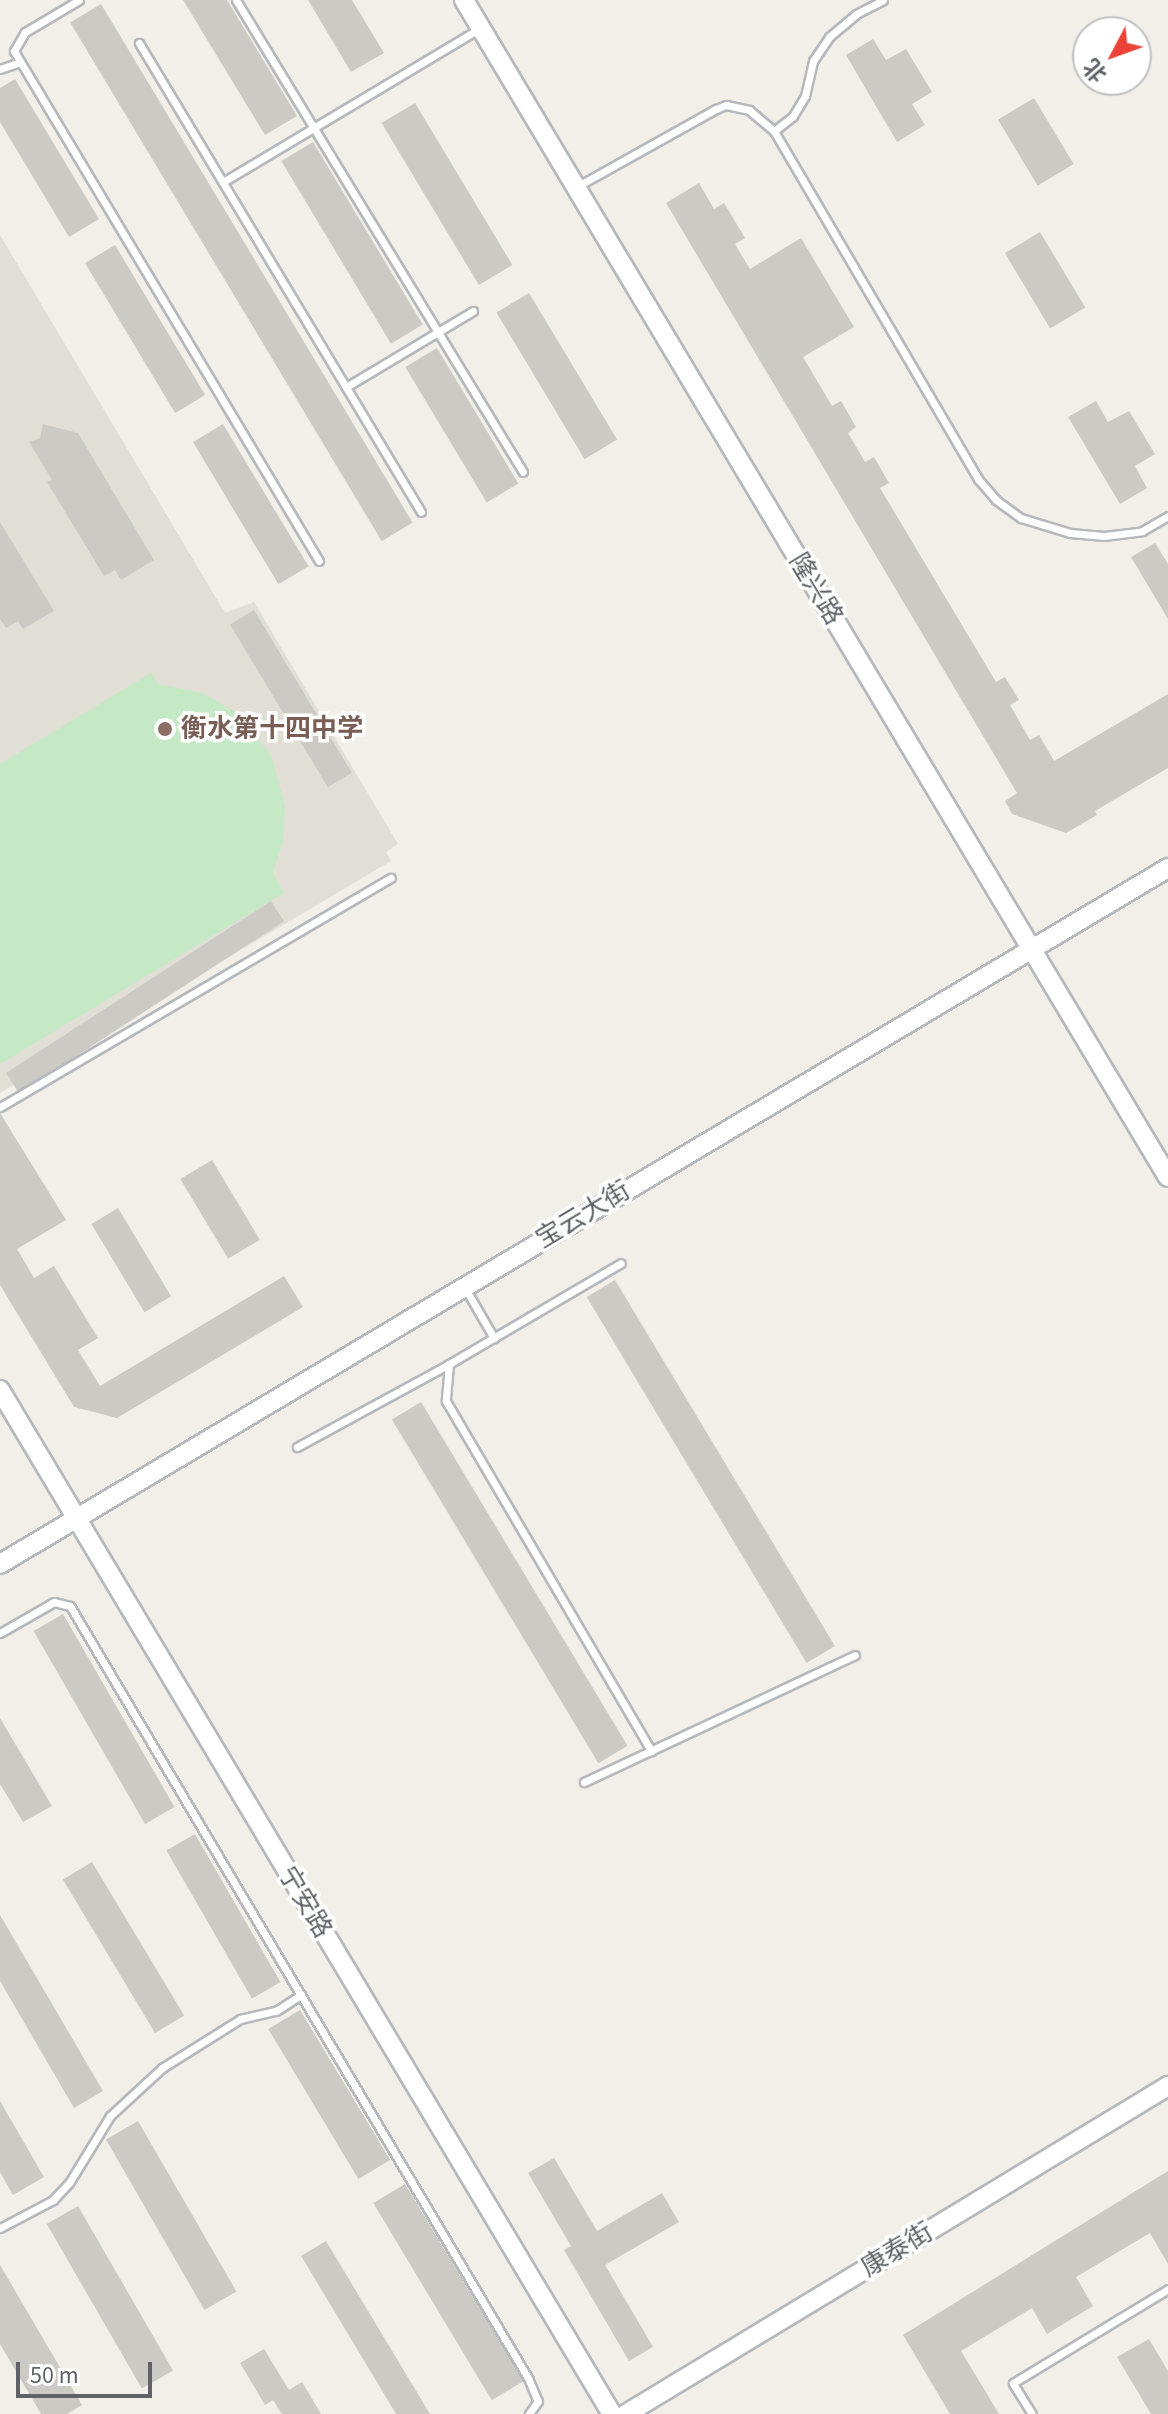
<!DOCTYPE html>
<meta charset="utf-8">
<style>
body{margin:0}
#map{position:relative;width:1168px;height:2414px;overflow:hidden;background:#f1efe8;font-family:"Source Sans 3","Noto Sans SC",sans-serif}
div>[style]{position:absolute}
.education>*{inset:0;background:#e1ded6}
.green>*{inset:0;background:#c5e8c5}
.building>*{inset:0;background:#cccac5;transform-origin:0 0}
.roads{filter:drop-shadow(2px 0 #b5b8bc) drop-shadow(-2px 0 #b5b8bc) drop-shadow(0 2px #b5b8bc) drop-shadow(0 -2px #b5b8bc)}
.service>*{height:7px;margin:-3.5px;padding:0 3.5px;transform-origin:3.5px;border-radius:3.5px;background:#fff}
.tertiary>*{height:18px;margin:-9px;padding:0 9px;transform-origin:9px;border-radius:9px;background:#fff}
.dots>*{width:22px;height:22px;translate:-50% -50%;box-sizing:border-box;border:4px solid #fff;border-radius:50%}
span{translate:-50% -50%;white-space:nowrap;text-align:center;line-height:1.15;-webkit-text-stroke:7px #fff;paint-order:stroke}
.street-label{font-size:26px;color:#5f6368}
.education-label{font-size:26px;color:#785e54;font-weight:700}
.left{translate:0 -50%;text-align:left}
.north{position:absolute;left:1072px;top:16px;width:80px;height:80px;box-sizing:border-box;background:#fff;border:2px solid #bfc1c3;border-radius:50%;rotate:229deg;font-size:22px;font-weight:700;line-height:32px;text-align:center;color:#5f6368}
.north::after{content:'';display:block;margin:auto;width:28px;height:36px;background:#ea4335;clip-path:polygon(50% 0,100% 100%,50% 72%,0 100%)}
.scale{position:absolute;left:16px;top:2362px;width:136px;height:36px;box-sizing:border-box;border:4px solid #5f6368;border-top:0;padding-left:10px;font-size:24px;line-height:28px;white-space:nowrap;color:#5f6368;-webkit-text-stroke:6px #fff;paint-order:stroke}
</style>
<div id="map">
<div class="education">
<div style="clip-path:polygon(0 235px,225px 613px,254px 602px,398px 844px,386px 852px,391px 861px,0 1093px)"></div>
</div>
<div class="green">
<div style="clip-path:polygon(151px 673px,158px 684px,202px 693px,235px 712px,271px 755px,285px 806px,283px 841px,273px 873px,284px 893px,0 1064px,0 764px)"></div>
</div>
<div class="building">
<div style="clip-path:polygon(183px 0,227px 0,297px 116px,265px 135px)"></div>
<div style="clip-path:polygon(308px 0,352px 0,384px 53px,351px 72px)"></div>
<div style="left:101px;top:4px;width:605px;height:36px;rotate:59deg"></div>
<div style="clip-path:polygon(873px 39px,886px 60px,906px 49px,932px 92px,912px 104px,925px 125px,897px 142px,846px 55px)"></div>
<div style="clip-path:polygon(15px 79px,99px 219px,69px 237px,0 122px,0 88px)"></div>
<div style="left:1034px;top:98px;width:77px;height:42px;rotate:59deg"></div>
<div style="left:415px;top:103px;width:189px;height:39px;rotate:59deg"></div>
<div style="left:313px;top:142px;width:213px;height:37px;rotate:59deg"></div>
<div style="clip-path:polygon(699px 183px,714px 209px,724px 203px,745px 238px,735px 244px,750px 269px,801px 238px,854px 327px,803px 357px,832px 406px,841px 401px,856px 427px,848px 433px,865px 462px,874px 457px,889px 483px,880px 488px,996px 682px,1005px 677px,1019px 700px,1010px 705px,1030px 740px,1039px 735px,1054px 761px,1168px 694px,1168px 768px,1095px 811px,1097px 815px,1066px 833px,1012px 814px,1005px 801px,1017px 793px,666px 203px)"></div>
<div style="left:1040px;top:232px;width:88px;height:41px;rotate:59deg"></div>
<div style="left:115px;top:245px;width:175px;height:35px;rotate:59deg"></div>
<div style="left:529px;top:293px;width:171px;height:38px;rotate:59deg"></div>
<div style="left:437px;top:348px;width:158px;height:37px;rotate:59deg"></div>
<div style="clip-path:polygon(1096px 401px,1108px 422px,1129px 411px,1155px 454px,1135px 466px,1147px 488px,1120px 504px,1068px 417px)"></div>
<div style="clip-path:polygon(43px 424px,78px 433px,154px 560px,121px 580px,115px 570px,104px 576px,47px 482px,52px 480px,29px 442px,40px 438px)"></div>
<div style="left:223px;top:424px;width:166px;height:35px;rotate:59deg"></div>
<div style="clip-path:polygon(0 522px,54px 611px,23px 629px,18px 621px,6px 628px,0 619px)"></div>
<div style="clip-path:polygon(1155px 543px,1168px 564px,1168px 619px,1131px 557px)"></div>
<div style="left:254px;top:610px;width:190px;height:28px;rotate:59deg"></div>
<div style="left:271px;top:901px;width:24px;height:316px;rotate:57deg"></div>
<div style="clip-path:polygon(0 1113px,66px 1220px,17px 1249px,34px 1278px,54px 1266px,98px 1338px,78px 1350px,100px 1386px,284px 1276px,303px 1307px,117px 1418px,74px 1407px,0 1285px)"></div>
<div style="left:212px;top:1160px;width:93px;height:37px;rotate:59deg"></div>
<div style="left:118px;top:1208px;width:103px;height:31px;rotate:59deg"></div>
<div style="left:615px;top:1280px;width:427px;height:33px;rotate:59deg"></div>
<div style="left:421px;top:1402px;width:401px;height:34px;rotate:59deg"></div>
<div style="left:63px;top:1614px;width:223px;height:34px;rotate:60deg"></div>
<div style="clip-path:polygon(0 1718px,52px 1806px,23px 1822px,0 1784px)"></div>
<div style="left:195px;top:1834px;width:171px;height:33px;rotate:60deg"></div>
<div style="left:92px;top:1862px;width:179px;height:34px;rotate:59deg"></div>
<div style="clip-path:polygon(0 1915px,103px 2091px,74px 2108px,0 1981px)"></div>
<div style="left:300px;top:2010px;width:175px;height:37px;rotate:59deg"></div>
<div style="clip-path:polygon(0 2101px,44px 2177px,13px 2195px,0 2172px)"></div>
<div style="left:138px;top:2121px;width:197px;height:37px;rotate:60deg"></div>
<div style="clip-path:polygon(554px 2158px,597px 2231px,662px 2193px,679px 2222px,605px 2265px,653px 2347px,629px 2361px,564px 2250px,571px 2246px,528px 2173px)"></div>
<div style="clip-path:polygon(1168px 2171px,1168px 2264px,1150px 2233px,1076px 2277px,1093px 2306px,1047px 2334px,1032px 2308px,961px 2351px,999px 2414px,950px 2414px,903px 2335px)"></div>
<div style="left:405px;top:2184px;width:230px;height:37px;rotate:59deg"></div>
<div style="left:78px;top:2206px;width:190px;height:36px;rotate:60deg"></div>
<div style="left:326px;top:2241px;width:202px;height:29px;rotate:59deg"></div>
<div style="clip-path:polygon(0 2265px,82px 2405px,67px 2414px,41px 2414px,0 2344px)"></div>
<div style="clip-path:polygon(1149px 2339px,1168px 2371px,1168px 2414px,1151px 2414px,1117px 2357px)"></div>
<div style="clip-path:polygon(264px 2349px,289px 2390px,302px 2382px,321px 2414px,282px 2414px,273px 2400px,265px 2405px,240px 2363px)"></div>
</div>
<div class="roads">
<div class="service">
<div style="left:79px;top:0;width:63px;rotate:149.3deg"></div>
<div style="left:25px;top:32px;width:22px;rotate:120deg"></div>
<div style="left:14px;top:51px;width:594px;rotate:59.12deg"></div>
<div style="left:236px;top:0;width:552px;rotate:58.7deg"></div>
<div style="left:139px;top:43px;width:547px;rotate:58.98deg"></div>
<div style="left:0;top:69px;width:21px;rotate:-19deg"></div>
<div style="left:774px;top:131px;width:24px;rotate:-38deg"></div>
<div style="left:793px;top:116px;width:23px;rotate:-59deg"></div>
<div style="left:805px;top:96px;width:36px;rotate:-77deg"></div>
<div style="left:813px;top:61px;width:29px;rotate:-56deg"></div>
<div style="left:829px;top:37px;width:35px;rotate:-40deg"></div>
<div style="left:856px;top:14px;width:30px;rotate:-27deg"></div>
<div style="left:223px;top:182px;width:298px;rotate:-30.9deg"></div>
<div style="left:578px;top:186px;width:158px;rotate:-29.2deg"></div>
<div style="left:716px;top:109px;width:11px;rotate:-22deg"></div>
<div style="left:726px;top:105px;width:24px;rotate:12deg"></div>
<div style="left:749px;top:110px;width:33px;rotate:40deg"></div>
<div style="left:774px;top:131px;width:403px;rotate:59.6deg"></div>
<div style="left:978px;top:479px;width:28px;rotate:49deg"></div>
<div style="left:996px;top:500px;width:31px;rotate:36deg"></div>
<div style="left:1021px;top:518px;width:51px;rotate:17deg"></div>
<div style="left:1070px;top:533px;width:34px;rotate:5deg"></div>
<div style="left:1104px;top:536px;width:38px;rotate:-7deg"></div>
<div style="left:1142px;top:531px;width:30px;rotate:-30deg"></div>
<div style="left:346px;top:387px;width:148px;rotate:-30.9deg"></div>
<div style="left:0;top:1107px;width:453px;rotate:-30.4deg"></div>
<div style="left:465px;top:1288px;width:58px;rotate:59.9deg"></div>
<div style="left:449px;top:1364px;width:37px;rotate:95deg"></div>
<div style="left:446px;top:1401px;width:406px;rotate:59.6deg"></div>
<div style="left:297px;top:1447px;width:173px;rotate:-28.6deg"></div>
<div style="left:449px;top:1364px;width:199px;rotate:-30.4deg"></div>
<div style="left:0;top:1633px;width:62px;rotate:-29.9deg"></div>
<div style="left:54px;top:1602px;width:16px;rotate:14deg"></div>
<div style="left:70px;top:1606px;width:898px;rotate:59.32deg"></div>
<div style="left:528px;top:2378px;width:25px;rotate:67deg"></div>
<div style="left:538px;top:2401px;width:16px;rotate:125deg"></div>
<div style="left:584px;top:1782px;width:299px;rotate:-25.1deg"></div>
<div style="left:0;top:2228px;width:60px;rotate:-27.8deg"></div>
<div style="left:53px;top:2200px;width:23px;rotate:-47deg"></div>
<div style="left:69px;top:2183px;width:79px;rotate:-58.5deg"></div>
<div style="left:110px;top:2116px;width:71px;rotate:-42.7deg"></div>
<div style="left:162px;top:2068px;width:92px;rotate:-32.1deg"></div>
<div style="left:240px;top:2019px;width:37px;rotate:-13deg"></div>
<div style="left:276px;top:2011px;width:30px;rotate:-33deg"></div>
<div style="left:1032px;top:2414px;width:36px;rotate:-122deg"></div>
<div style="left:1013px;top:2383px;width:181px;rotate:-31.2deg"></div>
</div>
<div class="tertiary">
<div style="left:464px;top:0;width:1371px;rotate:59.12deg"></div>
<div style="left:0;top:1390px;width:1193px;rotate:59.14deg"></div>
<div style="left:0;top:1564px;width:1360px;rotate:-30.79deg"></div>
<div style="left:626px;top:2414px;width:634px;rotate:-31.18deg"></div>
</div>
</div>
<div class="dots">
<div style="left:165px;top:729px;background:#8d6e63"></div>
</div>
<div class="street-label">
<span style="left:816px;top:589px;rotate:59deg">隆兴路</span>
<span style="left:583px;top:1215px;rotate:-31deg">宝云大街</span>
<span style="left:305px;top:1902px;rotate:59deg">宁安路</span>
<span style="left:897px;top:2250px;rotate:-31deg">康泰街</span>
</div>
<div class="education-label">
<span class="left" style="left:181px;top:729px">衡水第十四中学</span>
</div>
<div class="north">北</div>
<div class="scale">50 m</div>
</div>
